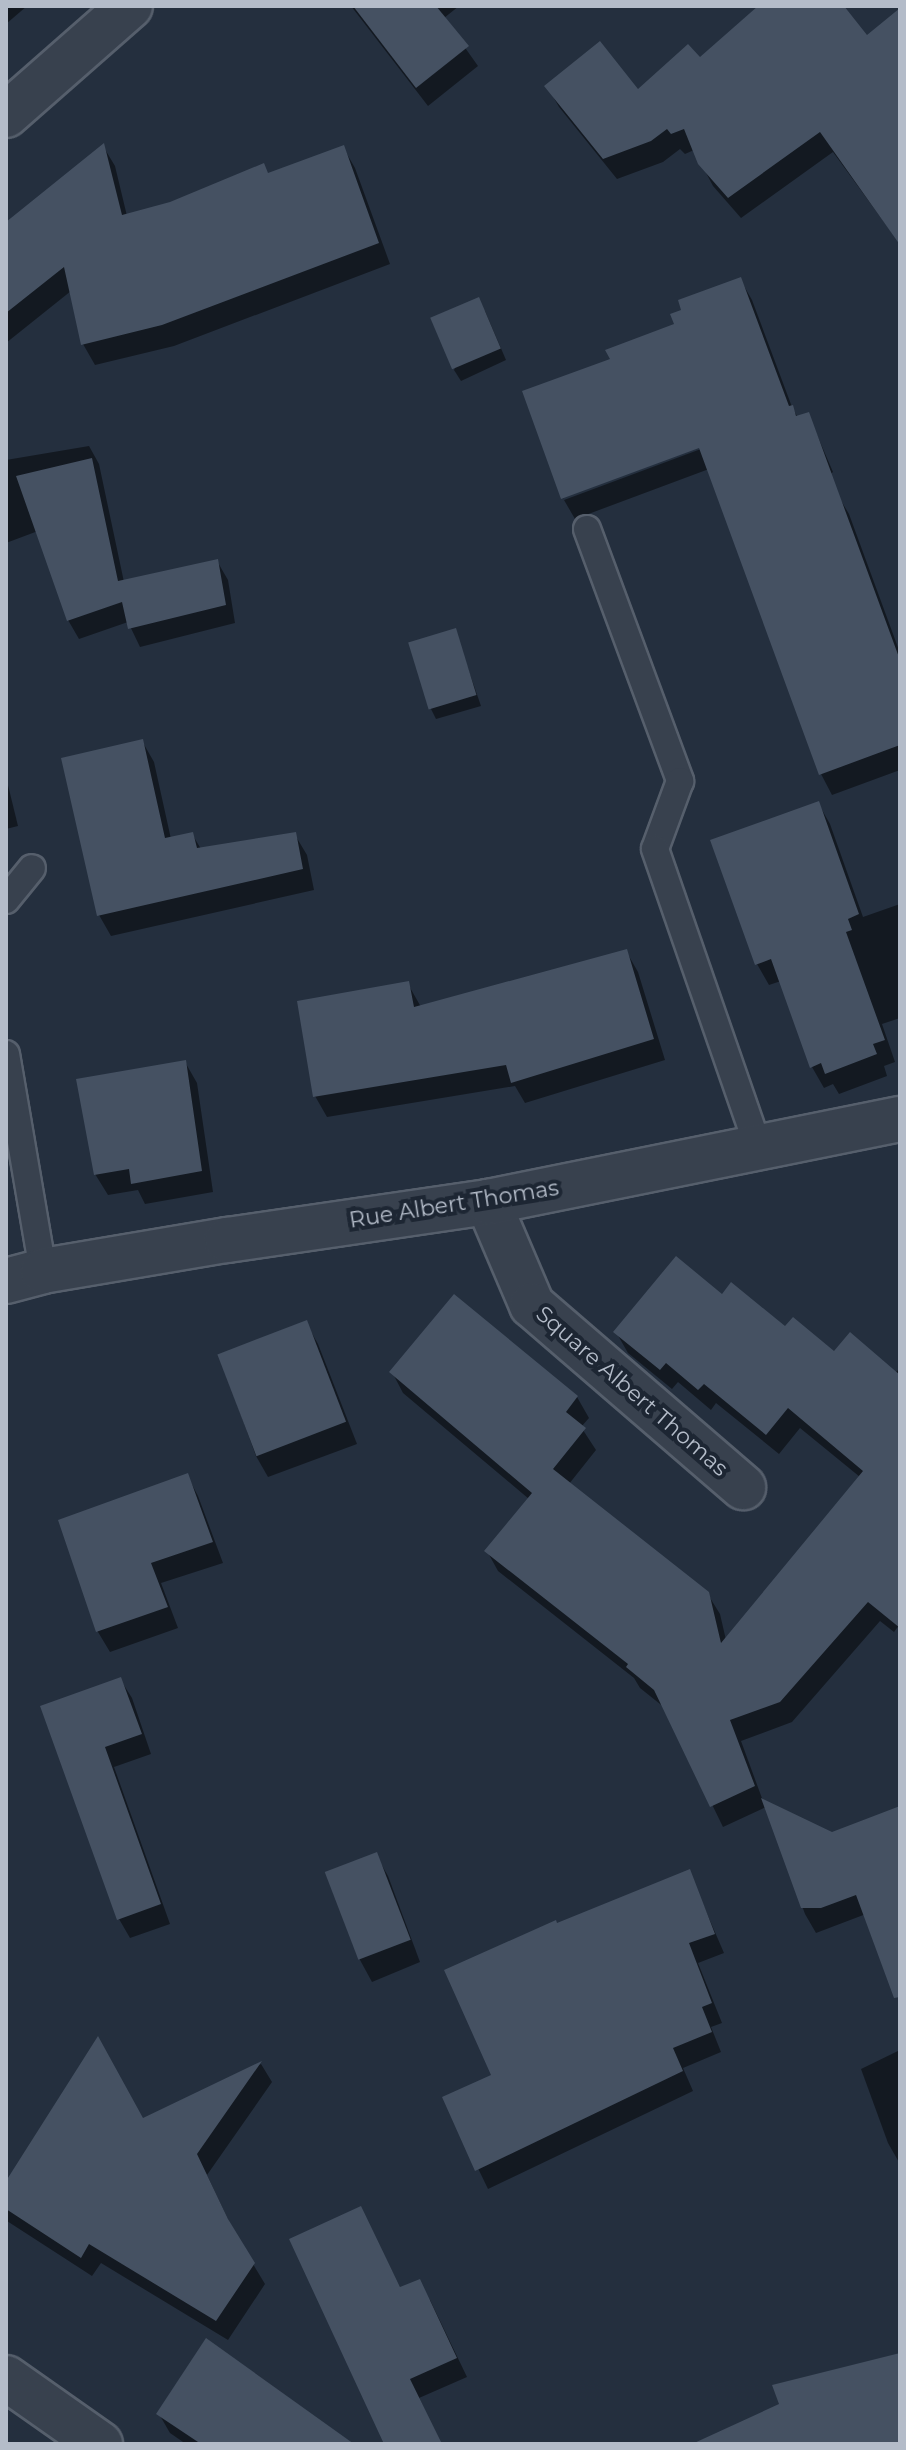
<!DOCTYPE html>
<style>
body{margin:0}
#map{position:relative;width:906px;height:2450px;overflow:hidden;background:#242f3e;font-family:Montserrat,sans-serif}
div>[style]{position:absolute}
.shadow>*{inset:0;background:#0007}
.building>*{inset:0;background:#455162;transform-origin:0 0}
.roads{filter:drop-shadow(2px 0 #565f6c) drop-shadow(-2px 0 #565f6c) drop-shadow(0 2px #565f6c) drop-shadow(0 -2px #565f6c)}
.service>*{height:26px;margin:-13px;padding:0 13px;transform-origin:13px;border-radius:13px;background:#38414e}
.minor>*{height:44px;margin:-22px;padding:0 22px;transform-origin:22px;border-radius:22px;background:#38414e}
.tertiary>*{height:44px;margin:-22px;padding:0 22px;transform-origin:22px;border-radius:22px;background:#38414e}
span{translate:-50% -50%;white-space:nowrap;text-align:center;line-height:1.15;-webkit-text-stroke:8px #1d2633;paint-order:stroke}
.street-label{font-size:22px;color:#b4bcc9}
.frame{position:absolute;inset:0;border:8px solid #b4bcc9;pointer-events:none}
</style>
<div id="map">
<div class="shadow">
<div style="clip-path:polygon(6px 6px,27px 6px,6px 24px)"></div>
<div style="clip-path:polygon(351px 6px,459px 6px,444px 18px,478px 66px,428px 106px)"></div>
<div style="clip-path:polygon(761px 6px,842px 6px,900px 111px,900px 244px,833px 152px,741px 218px,713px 186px,694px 150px,685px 154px,680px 149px,663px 162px,617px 179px,559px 107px,547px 86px,638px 92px,700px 60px)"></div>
<div style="clip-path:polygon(103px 146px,115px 166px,127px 216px,269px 175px,343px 147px,355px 168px,390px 264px,174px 346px,95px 365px,83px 344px,71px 291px,6px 343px,6px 234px)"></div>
<div style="clip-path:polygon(740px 279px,752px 300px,792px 407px,798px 418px,808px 414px,833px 472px,774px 518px,837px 494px,849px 514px,900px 653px,900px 770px,832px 795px,821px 774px,709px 469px,575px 519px,564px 500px,709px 446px,707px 443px,564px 496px,564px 499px,525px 392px,612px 360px,676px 325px)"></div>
<div style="clip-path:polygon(485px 311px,506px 360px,461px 381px,454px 370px)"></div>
<div style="clip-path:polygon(89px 446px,99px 464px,124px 582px,217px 561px,228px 580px,235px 623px,140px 647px,128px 622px,79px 639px,68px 620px,38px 531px,6px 543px,6px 460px)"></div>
<div style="clip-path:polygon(455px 631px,481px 706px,436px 719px,430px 707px)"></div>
<div style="clip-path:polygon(142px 741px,154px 762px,171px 839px,192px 834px,201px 849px,295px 835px,307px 855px,314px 890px,111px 936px,99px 915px)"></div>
<div style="clip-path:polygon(6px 777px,18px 826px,6px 829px)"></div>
<div style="clip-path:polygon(818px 803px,830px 824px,863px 917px,900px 904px,900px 1018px,882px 1024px,895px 1062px,884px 1066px,887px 1076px,839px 1094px,833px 1084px,824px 1088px,812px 1067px,781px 981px,769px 985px,757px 964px)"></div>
<div style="clip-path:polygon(626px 951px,638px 972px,665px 1060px,525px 1103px,515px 1086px,327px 1117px,315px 1096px,408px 984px,421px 1007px)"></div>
<div style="clip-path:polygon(185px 1062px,197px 1083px,213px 1192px,145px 1204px,138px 1190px,108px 1195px,95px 1174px)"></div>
<div style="clip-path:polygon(722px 1297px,834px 1354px,895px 1373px,900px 1368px,900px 1624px,894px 1632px,880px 1621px,792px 1722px,741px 1741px,763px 1801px,832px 1834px,900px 1808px,900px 1933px,866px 1914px,816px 1933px,805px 1914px,766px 1807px,723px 1827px,665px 1708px,640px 1688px,634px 1678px,498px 1571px,487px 1551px,529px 1499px,403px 1393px,392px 1372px,577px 1397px,589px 1418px,581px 1427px,596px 1450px,569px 1484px,707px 1593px,720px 1614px,726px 1640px,860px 1477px,800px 1428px,779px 1454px,716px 1403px,711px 1410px,678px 1382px,672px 1389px,628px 1353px,616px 1332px)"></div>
<div style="clip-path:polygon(306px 1323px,318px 1344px,357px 1444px,268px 1477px,256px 1456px,219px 1355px)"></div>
<div style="clip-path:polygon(187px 1475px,198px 1496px,223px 1563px,161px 1583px,178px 1628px,110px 1652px,98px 1632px,60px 1521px)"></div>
<div style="clip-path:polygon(120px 1679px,132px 1698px,151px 1754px,114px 1767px,170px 1924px,130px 1938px,119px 1919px,43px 1707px)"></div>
<div style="clip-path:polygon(376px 1855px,388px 1876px,420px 1962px,372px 1982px,360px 1960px,328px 1875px)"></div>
<div style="clip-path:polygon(689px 1872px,724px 1953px,698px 1963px,722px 2023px,711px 2027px,721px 2052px,683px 2068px,693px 2091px,488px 2189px,444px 2098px,493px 2076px,557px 1926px)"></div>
<div style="clip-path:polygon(900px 2050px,900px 2164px,888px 2143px,861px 2069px)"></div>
<div style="clip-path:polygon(261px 2064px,272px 2082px,207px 2175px,236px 2236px,265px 2284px,228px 2340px,101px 2263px,92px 2276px,7px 2221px,6px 2185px)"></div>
<div style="clip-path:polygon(360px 2208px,401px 2289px,430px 2300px,467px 2377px,419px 2398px,441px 2444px,387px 2444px)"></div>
<div style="clip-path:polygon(159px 2414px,351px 2444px,186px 2444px,170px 2433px)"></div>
</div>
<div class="building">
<div style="clip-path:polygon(353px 6px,436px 6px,469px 46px,416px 88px)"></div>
<div style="clip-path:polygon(758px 6px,844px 6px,867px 35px,900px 8px,900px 245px,820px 132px,728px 198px,698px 164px,684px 129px,671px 134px,667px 129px,651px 141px,603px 159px,544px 86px,600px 41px,638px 89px,688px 44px,700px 57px)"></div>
<div style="clip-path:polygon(104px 143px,122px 215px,170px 202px,264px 163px,268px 173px,344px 145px,379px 243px,162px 325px,81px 345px,64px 267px,6px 313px,6px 222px)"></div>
<div style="clip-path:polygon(741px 277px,789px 406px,793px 405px,796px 416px,809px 412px,900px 660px,900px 745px,819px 775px,699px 448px,561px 499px,522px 391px,610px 359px,605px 350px,674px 324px,670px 314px,681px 310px,678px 300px)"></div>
<div style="left:479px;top:297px;width:56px;height:53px;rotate:67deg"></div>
<div style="clip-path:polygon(92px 458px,118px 581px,218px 559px,226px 605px,128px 629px,122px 602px,67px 621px,16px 476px)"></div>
<div style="left:456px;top:628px;width:70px;height:50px;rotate:73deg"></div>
<div style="clip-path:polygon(143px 739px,165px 838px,193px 832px,197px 848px,296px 832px,303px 869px,97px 916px,61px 758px)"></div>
<div style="clip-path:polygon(819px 801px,859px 914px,848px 919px,852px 930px,846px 932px,885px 1040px,873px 1044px,877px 1054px,825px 1074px,821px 1063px,810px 1068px,771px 959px,755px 965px,710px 840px)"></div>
<div style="clip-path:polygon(627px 949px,654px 1039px,511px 1083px,506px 1065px,313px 1097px,297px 1001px,409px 981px,414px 1007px)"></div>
<div style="clip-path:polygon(186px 1060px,202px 1171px,131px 1184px,129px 1169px,94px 1175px,76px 1079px)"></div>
<div style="clip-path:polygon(676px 1256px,722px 1294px,731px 1282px,785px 1326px,793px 1317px,834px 1351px,850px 1332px,900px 1375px,900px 1628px,868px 1602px,780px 1702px,730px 1720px,755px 1786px,710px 1807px,654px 1690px,626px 1667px,628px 1664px,484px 1551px,532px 1493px,389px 1372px,454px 1294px,578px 1396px,566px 1412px,586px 1428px,553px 1469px,709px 1592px,721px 1643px,863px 1471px,788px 1408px,766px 1435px,704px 1384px,698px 1390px,666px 1363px,660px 1370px,613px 1332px)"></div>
<div style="left:307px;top:1320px;width:109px;height:96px;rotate:69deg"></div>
<div style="clip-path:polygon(188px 1473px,213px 1542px,151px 1563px,168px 1607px,96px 1632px,58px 1520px)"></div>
<div style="clip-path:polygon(121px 1677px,142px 1734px,105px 1747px,161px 1904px,117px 1920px,40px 1706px)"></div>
<div style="clip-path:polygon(761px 1798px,832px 1832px,900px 1806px,900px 1997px,894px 1998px,856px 1895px,821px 1908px,801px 1908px)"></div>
<div style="left:377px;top:1852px;width:94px;height:56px;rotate:69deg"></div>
<div style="clip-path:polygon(690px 1869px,715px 1934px,689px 1943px,712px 2003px,702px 2007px,712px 2032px,673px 2048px,683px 2071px,475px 2171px,442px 2097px,491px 2075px,444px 1970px,556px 1920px,557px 1923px)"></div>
<div style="clip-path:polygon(98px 2036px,143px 2118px,262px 2061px,197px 2154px,228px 2219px,255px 2263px,216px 2321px,89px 2244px,81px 2258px,6px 2209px,6px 2181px)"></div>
<div style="clip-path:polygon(361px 2206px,400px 2287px,420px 2279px,457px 2358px,410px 2379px,442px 2444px,384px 2444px,289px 2239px)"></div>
<div style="clip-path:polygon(206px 2338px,354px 2444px,201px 2444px,156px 2414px)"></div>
<div style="clip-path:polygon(900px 2353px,900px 2444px,692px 2444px,779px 2404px,772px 2385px)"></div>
</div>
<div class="roads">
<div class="service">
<div style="left:587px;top:529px;width:269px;rotate:69.7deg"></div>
<div style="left:680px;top:781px;width:72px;rotate:110.2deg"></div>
<div style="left:655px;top:849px;width:315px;rotate:70.9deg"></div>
<div style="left:6px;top:900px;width:41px;rotate:-50.9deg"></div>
<div style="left:6px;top:1054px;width:220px;rotate:80.3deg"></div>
</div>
<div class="minor">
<div style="left:6px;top:115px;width:165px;rotate:-41.3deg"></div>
<div style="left:488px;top:1202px;width:112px;rotate:66.9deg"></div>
<div style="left:532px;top:1305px;width:279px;rotate:40.8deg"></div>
<div style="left:6px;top:2378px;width:115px;rotate:35.1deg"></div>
</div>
<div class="tertiary">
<div style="left:6px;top:1281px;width:38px;rotate:-15deg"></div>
<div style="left:43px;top:1271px;width:187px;rotate:-9.6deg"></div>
<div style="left:227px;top:1240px;width:264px;rotate:-8.3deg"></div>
<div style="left:488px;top:1202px;width:420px;rotate:-11.4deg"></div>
</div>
</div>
<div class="street-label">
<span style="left:454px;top:1204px;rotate:-9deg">Rue Albert Thomas</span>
<span style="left:632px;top:1391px;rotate:41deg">Square Albert Thomas</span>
</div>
<div class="frame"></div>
</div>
